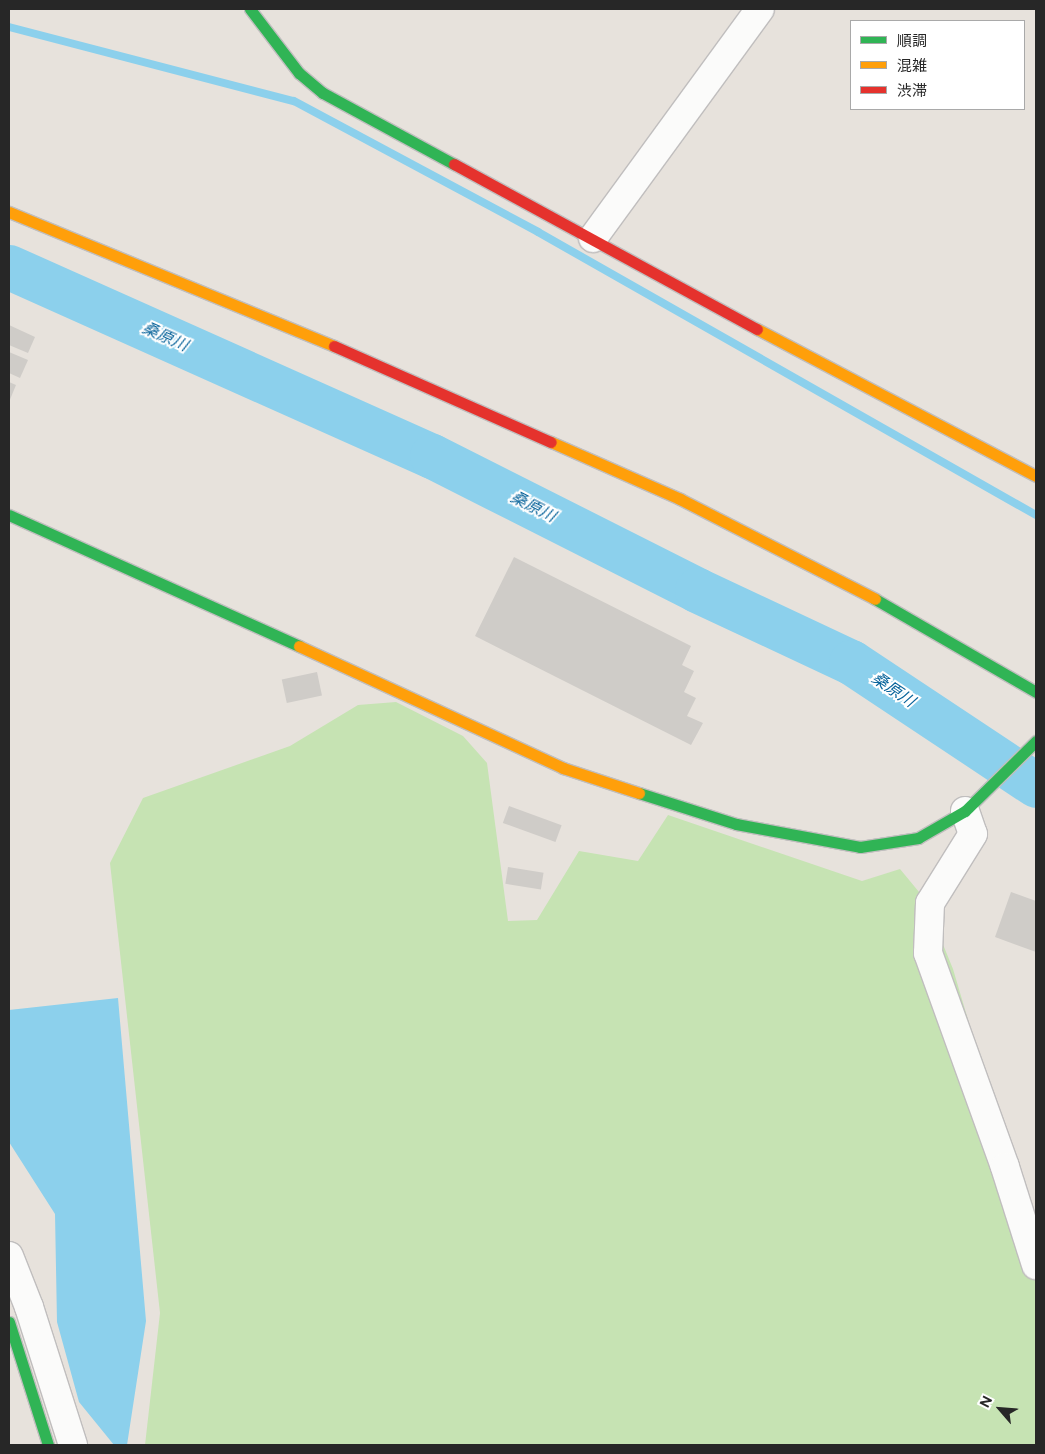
<!DOCTYPE html>
<meta charset="utf-8">
<style>
body{margin:0}
#map{position:relative;width:1045px;height:1454px;overflow:hidden;background:#e7e2dc;font-family:Figtree,"Noto Sans JP",sans-serif}
div>[style]{position:absolute}
.green>*{inset:0;background:#c6e3b3}
.water>*{inset:0;background:#8cd0ec}
.stream>*{height:8px;margin:-4px;padding:0 4px;transform-origin:4px;border-radius:4px;background:#8cd0ec}
.river>*{height:45px;margin:-22.5px;padding:0 22.5px;transform-origin:22.5px;border-radius:22.5px;background:#8cd0ec}
.building>*{inset:0;background:#cfccc8;transform-origin:0 0}
.roads{filter:drop-shadow(1px 0 #c0bebe) drop-shadow(-1px 0 #c0bebe) drop-shadow(0 1px #c0bebe) drop-shadow(0 -1px #c0bebe)}
.street>*{height:28px;margin:-14px;padding:0 14px;transform-origin:14px;border-radius:14px;background:#fbfbfa}
.fast>*{height:11px;margin:-5.5px;padding:0 5.5px;transform-origin:5.5px;border-radius:5.5px;background:#30b455}
.slow>*{height:11px;margin:-5.5px;padding:0 5.5px;transform-origin:5.5px;border-radius:5.5px;background:#ff9f0a}
.jam>*{height:11px;margin:-5.5px;padding:0 5.5px;transform-origin:5.5px;border-radius:5.5px;background:#e5322d}
span{translate:-50% -50%;white-space:nowrap;text-align:center;line-height:1.15;-webkit-text-stroke:4px #fff;paint-order:stroke}
.water-label{font-size:16px;color:#08649b;font-style:italic}
.frame{position:absolute;inset:0;border:10px solid #272727;pointer-events:none}
.legend{position:absolute;left:850px;top:20px;width:175px;height:90px;box-sizing:border-box;background:#fff;border:1px solid #a9a9a9;margin:0;padding:6px 9px;list-style:none;font-size:15px;color:#272727}
.legend li{display:flex;align-items:center;gap:10px;height:25px}
.legend b{width:25px;border:1px solid #a9a9a9}
.north{position:absolute;left:975px;top:1384px;width:50px;height:50px;-webkit-text-stroke:4px #fff;paint-order:stroke;rotate:297deg;font-size:14px;font-weight:700;line-height:20px;text-align:center;color:#272727}
.north::after{content:'';display:block;margin:auto;width:18px;height:22px;background:#272727;clip-path:polygon(50% 0,100% 100%,50% 72%,0 100%)}
</style>
<div id="map">
<div class="green">
<div style="clip-path:polygon(396px 702px,463px 736px,487px 763px,508px 921px,537px 920px,579px 851px,638px 861px,668px 815px,862px 881px,900px 869px,924px 898px,953px 969px,1036px 1249px,1036px 1445px,145px 1445px,160px 1313px,110px 863px,143px 798px,290px 746px,358px 705px)"></div>
</div>
<div class="water">
<div style="clip-path:polygon(118px 998px,146px 1321px,127px 1445px,114px 1445px,79px 1402px,57px 1322px,55px 1214px,9px 1142px,9px 1010px)"></div>
</div>
<div class="stream">
<div style="left:9px;top:27px;width:294px;rotate:14.6deg"></div>
<div style="left:294px;top:101px;width:277px;rotate:28.2deg"></div>
<div style="left:538px;top:232px;width:573px;rotate:29.61deg"></div>
</div>
<div class="river">
<div style="left:9px;top:267px;width:463px;rotate:24.1deg"></div>
<div style="left:432px;top:456px;width:297px;rotate:26.8deg"></div>
<div style="left:697px;top:590px;width:170px;rotate:25.1deg"></div>
<div style="left:851px;top:662px;width:222px;rotate:33.6deg"></div>
</div>
<div class="building">
<div style="clip-path:polygon(9px 325px,35px 337px,28px 353px,9px 345px)"></div>
<div style="clip-path:polygon(9px 352px,28px 360px,20px 378px,9px 373px)"></div>
<div style="clip-path:polygon(9px 382px,16px 385px,9px 402px)"></div>
<div style="clip-path:polygon(514px 557px,691px 646px,682px 665px,694px 671px,684px 692px,696px 698px,687px 716px,703px 723px,691px 745px,475px 636px)"></div>
<div style="left:317px;top:672px;width:24px;height:36px;rotate:78deg"></div>
<div style="left:509px;top:806px;width:56px;height:18px;rotate:20deg"></div>
<div style="left:508px;top:867px;width:36px;height:17px;rotate:9deg"></div>
<div style="clip-path:polygon(1011px 892px,1036px 901px,1036px 952px,995px 937px)"></div>
</div>
<div class="roads">
<div class="street">
<div style="left:593px;top:238px;width:283px;rotate:-53.9deg"></div>
<div style="left:965px;top:811px;width:24px;rotate:71deg"></div>
<div style="left:973px;top:834px;width:81px;rotate:121.9deg"></div>
<div style="left:930px;top:903px;width:50px;rotate:92.3deg"></div>
<div style="left:928px;top:953px;width:227px;rotate:70.2deg"></div>
<div style="left:1005px;top:1167px;width:103px;rotate:72.4deg"></div>
<div style="left:9px;top:1256px;width:55px;rotate:68.6deg"></div>
<div style="left:29px;top:1307px;width:145px;rotate:72.3deg"></div>
</div>
<div class="fast">
<div style="left:250px;top:9px;width:81px;rotate:52.6deg"></div>
<div style="left:299px;top:73px;width:31px;rotate:40deg"></div>
<div style="left:323px;top:93px;width:149px;rotate:28.5deg"></div>
<div style="left:9px;top:515px;width:318px;rotate:24.3deg"></div>
<div style="left:875px;top:599px;width:186px;rotate:30deg"></div>
<div style="left:639px;top:793px;width:102px;rotate:17.7deg"></div>
<div style="left:736px;top:824px;width:126px;rotate:10.5deg"></div>
<div style="left:860px;top:847px;width:59px;rotate:-8.8deg"></div>
<div style="left:918px;top:838px;width:54px;rotate:-29.9deg"></div>
<div style="left:965px;top:811px;width:100px;rotate:-44.6deg"></div>
<div style="left:9px;top:1322px;width:129px;rotate:72.4deg"></div>
</div>
<div class="slow">
<div style="left:9px;top:212px;width:352px;rotate:22.4deg"></div>
<div style="left:757px;top:329px;width:315px;rotate:27.8deg"></div>
<div style="left:551px;top:442px;width:141px;rotate:23.8deg"></div>
<div style="left:680px;top:499px;width:219px;rotate:27.1deg"></div>
<div style="left:299px;top:646px;width:291px;rotate:24.8deg"></div>
<div style="left:563px;top:768px;width:80px;rotate:18.2deg"></div>
</div>
<div class="jam">
<div style="left:454px;top:164px;width:345px;rotate:28.6deg"></div>
<div style="left:334px;top:346px;width:237px;rotate:23.9deg"></div>
</div>
</div>
<div class="water-label">
<span style="left:165px;top:337px;rotate:24deg">桑原川</span>
<span style="left:533px;top:507px;rotate:27deg">桑原川</span>
<span style="left:893px;top:690px;rotate:34deg">桑原川</span>
</div>
<div class="frame"></div>
<ul class="legend">
<li><b style="height:6px;background:#30b455"></b>順調</li>
<li><b style="height:6px;background:#ff9f0a"></b>混雑</li>
<li><b style="height:6px;background:#e5322d"></b>渋滞</li>
</ul>
<div class="north">N</div>
</div>
